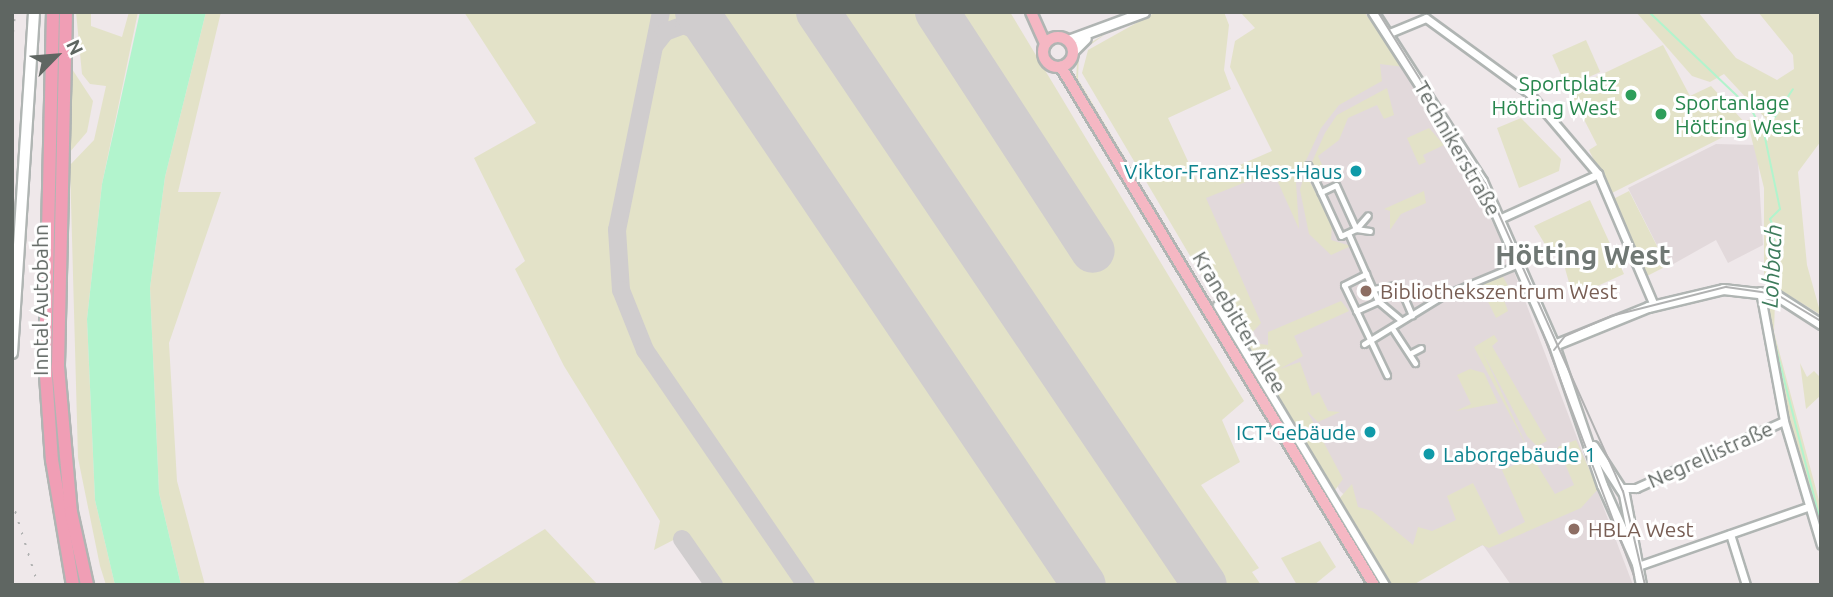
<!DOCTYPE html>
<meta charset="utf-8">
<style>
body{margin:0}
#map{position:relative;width:1833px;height:597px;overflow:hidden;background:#efe8ea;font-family:Ubuntu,sans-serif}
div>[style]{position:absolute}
.education>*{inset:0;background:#e2d9db}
.green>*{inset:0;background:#e3e2c8;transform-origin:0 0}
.water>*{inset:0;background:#b2f4cd}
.stream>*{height:2px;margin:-1px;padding:0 1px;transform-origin:1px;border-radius:1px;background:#b2f4cd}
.taxiway>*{height:18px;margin:-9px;padding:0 9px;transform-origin:9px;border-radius:9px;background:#d0cdce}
.runway>*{height:44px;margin:-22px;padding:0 22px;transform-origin:22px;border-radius:22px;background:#d0cdce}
.roads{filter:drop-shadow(2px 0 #b0b5b3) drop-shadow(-2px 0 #b0b5b3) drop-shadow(0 2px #b0b5b3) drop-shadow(0 -2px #b0b5b3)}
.pedestrian>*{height:5px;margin:-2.5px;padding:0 2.5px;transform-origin:2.5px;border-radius:2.5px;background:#fff}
.minor>*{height:7px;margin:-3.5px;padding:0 3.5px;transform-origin:3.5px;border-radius:3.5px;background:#fff}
.tertiary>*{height:9px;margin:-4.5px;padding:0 4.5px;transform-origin:4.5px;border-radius:4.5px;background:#fff}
.secondary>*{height:10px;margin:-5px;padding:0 5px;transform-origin:5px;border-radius:5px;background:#fff}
.primary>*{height:10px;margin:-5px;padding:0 5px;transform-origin:5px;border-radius:5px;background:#f5b7c3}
.primary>.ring{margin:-5px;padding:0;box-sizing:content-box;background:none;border:10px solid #f5b7c3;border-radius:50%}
.motorway>*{height:12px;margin:-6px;padding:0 6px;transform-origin:6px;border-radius:6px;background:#f09eb5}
.tram>*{height:2px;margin:-1px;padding:0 1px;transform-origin:1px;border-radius:1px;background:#b1b2b2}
.rail>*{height:2px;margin-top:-1px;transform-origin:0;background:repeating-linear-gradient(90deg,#b1b2b2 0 2px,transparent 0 11px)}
.dots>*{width:19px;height:19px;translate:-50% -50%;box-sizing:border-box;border:4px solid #fff;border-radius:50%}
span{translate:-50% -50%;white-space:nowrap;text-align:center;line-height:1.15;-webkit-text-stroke:6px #fff;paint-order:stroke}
.leisure-label{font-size:21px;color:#27864d}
.right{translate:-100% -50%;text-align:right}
.left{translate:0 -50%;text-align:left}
.street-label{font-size:21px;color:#5f6662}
.culture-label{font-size:21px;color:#0d838f}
.education-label{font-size:21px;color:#785e54}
.water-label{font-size:23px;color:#3e7c5c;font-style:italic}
.district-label{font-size:28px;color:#707874;font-weight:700}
.frame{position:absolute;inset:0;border:14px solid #5f6662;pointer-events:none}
.north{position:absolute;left:21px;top:21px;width:70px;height:70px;-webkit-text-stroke:5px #fff;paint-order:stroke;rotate:65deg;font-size:19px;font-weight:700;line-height:28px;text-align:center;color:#5f6662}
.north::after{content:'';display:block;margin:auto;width:24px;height:32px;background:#5f6662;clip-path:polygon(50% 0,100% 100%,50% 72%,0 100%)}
</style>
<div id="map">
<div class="education">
<div style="clip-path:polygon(1292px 12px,1366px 12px,1446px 128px,1505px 248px,1633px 585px,1511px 585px,1483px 545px,1429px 572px,1340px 491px,1255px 335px,1194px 192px,1276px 160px)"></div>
<div style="clip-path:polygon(1716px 144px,1757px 145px,1763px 245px,1728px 263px,1716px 240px,1668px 267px,1628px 188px)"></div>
</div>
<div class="green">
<div style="clip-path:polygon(76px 12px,91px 12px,91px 26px,122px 37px,129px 12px,138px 12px,102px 184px,87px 319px,95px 500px,115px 585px,106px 585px,100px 566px,78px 458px,70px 165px,94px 140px,106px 86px,90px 84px,82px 74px)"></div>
<div style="clip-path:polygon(206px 12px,221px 12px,178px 192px,221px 192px,169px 343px,177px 481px,205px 585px,181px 585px,159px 493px,150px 288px,165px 177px)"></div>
<div style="clip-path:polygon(1010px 12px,1244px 401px,1222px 420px,1240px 462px,1201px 485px,1259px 568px,1252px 572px,1261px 585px,722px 585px,687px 533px,654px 550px,660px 521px,564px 366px,515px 269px,525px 261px,474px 158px,536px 123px,464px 12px)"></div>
<div style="clip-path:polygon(1156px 12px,1224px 12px,1229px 25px,1224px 70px,1231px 89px,1168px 118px,1198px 183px,1272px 151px,1230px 67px,1235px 41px,1255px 28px,1240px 12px,1364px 12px,1404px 67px,1380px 64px,1382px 81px,1339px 105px,1321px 128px,1296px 182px,1299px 229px,1273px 171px,1206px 198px,1261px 323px,1249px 336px,1235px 332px,1082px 73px,1088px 50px)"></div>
<div style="clip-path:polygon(1636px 12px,1698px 12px,1736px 58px,1777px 80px,1794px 69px,1793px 55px,1758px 12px,1821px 12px,1821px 141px,1798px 172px,1807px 265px,1821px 315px,1764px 280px,1764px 188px,1747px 120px,1766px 119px,1724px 74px,1710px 82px,1692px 76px)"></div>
<div style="clip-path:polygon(1107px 33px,1079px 53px,1078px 79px,1380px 585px,1076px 79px,1078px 50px)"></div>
<div style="left:1586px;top:40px;width:35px;height:37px;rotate:66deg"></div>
<div style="clip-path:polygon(1663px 45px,1690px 96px,1711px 86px,1747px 125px,1610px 194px,1589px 150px,1597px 145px,1569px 90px)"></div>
<div style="clip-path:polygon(72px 69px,93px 101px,87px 132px,69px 153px)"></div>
<div style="clip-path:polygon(1387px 88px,1394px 115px,1384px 119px,1377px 105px,1348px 118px,1339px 140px,1318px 156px,1324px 169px,1317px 173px,1321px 187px,1312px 162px,1325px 133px,1337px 115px)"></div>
<div style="clip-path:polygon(1521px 118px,1561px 159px,1559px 171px,1519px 188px,1497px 128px)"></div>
<div style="clip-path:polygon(1429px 128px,1444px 145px,1423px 155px,1426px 162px,1419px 165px,1407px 138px)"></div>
<div style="clip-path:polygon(1305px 173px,1332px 223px,1331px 240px,1351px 246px,1331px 255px,1309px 234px,1300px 190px)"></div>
<div style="clip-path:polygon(1424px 191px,1426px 203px,1401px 214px,1390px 230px,1390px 211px,1384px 209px)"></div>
<div style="left:1629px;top:191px;width:84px;height:22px;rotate:63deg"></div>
<div style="clip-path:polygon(1590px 200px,1624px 274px,1573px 297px,1561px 254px,1549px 251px,1534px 226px)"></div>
<div style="clip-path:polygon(1502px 275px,1511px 291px,1502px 295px,1508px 311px,1496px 318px,1480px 285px)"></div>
<div style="clip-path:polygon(1766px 299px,1775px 300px,1774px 332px,1821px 508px,1821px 545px,1770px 345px)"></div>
<div style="clip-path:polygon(1341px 301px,1349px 311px,1294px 336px,1303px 356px,1280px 369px,1300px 362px,1312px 396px,1319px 392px,1328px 411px,1340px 412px,1318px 422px,1307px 411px,1343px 479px,1333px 493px,1247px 350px,1253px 343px,1268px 345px,1268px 332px)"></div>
<div style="clip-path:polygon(1494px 335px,1498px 341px,1492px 346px,1547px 441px,1537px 446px,1527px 436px,1482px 351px,1529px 451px,1474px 347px)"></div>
<div style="clip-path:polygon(1800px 363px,1807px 377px,1814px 371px,1821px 378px,1821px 395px,1806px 409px)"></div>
<div style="clip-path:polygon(1470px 369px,1484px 373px,1498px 403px,1456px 411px,1471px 404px,1457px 375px)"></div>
<div style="clip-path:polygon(1576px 440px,1598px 489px,1581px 508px,1489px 548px,1482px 545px,1413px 585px,1387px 585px,1338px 500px,1352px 484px,1358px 507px,1372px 511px,1413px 545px,1418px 527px,1432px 531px,1456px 520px,1447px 496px,1473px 483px,1499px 535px,1525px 522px,1502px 470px,1547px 452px,1550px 456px,1536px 463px,1555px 494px,1574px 485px,1558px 447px)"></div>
<div style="clip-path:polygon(545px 529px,598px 585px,454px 585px)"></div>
<div style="clip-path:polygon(1320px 541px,1336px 567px,1314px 585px,1297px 585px,1281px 558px)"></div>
</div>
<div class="water">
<div style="clip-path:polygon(140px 12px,206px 12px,165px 177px,150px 288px,159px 493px,181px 585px,115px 585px,95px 500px,87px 319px,102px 184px)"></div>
</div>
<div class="stream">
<div style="left:1649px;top:12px;width:141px;rotate:43.6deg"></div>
<div style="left:1751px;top:109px;width:27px;rotate:62deg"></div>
<div style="left:1764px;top:133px;width:78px;rotate:78.1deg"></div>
<div style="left:1780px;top:209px;width:14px;rotate:135deg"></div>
<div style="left:1770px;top:219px;width:12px;rotate:66deg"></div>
<div style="left:1775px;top:230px;width:61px;rotate:95.6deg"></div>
<div style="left:1765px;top:132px;width:51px;rotate:-56.9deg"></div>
<div style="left:1769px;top:296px;width:25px;rotate:90deg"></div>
<div style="left:1769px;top:321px;width:209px;rotate:75.6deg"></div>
</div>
<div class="taxiway">
<div style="left:661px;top:12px;width:222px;rotate:101.4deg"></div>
<div style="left:617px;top:230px;width:60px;rotate:86.2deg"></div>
<div style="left:621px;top:290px;width:65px;rotate:68.2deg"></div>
<div style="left:645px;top:350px;width:285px;rotate:55.6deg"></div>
<div style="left:655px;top:45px;width:16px;rotate:-52deg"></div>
<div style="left:665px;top:32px;width:20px;rotate:-20deg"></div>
<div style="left:684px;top:25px;width:37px;rotate:26deg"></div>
<div style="left:682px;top:539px;width:56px;rotate:55.2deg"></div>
</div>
<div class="runway">
<div style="left:697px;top:12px;width:691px;rotate:55.97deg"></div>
<div style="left:818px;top:12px;width:691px;rotate:55.97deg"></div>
<div style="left:937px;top:12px;width:285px;rotate:56.9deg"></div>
</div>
<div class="roads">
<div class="pedestrian">
<div style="left:1308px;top:165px;width:78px;rotate:65.1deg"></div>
<div style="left:1341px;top:236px;width:17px;rotate:-25deg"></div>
<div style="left:1356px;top:229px;width:48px;rotate:-114.4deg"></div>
<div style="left:1336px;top:185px;width:17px;rotate:155deg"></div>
<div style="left:1356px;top:229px;width:18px;rotate:-49deg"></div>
<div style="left:1356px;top:229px;width:14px;rotate:8deg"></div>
<div style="left:1348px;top:233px;width:74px;rotate:66.2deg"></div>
<div style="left:1378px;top:301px;width:30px;rotate:40deg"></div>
<div style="left:1344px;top:285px;width:100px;rotate:64.5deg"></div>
<div style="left:1344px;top:285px;width:25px;rotate:-27deg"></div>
<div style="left:1399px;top:285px;width:33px;rotate:67deg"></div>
<div style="left:1373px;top:289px;width:27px;rotate:-10deg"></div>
<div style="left:1356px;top:311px;width:24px;rotate:-24deg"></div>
<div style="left:1392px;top:328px;width:42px;rotate:56.7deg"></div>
<div style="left:1364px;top:344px;width:94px;rotate:-31.5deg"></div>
<div style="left:1444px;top:295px;width:81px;rotate:-22.5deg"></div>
<div style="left:1411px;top:353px;width:11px;rotate:-27deg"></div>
</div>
<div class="minor">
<div style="left:1387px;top:34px;width:42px;rotate:-22.3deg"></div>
<div style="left:1426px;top:18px;width:127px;rotate:36.1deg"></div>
<div style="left:1529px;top:93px;width:106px;rotate:49.6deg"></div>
<div style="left:1598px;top:174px;width:142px;rotate:66.9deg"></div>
<div style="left:1499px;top:219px;width:109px;rotate:-24.4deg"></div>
<div style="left:1760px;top:291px;width:132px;rotate:79.5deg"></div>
<div style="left:1784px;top:421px;width:129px;rotate:73.4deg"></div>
<div style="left:1217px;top:305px;width:327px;rotate:59deg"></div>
<div style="left:1622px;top:488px;width:14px"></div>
<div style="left:1636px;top:488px;width:162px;rotate:-24.4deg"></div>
<div style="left:1730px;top:534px;width:53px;rotate:72.6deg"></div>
<div style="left:1638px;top:566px;width:177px;rotate:-19.2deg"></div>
</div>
<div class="tertiary">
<div style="left:1373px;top:12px;width:201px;rotate:57.2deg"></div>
<div style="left:1482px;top:181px;width:179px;rotate:66.3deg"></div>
<div style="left:1554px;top:345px;width:148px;rotate:71.1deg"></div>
<div style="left:1602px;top:485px;width:89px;rotate:66deg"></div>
<div style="left:1068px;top:40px;width:81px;rotate:-20.2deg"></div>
<div style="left:1073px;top:51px;width:18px;rotate:-45deg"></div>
<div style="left:1554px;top:345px;width:101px;rotate:-22deg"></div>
<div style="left:1648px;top:307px;width:77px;rotate:-13.5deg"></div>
<div style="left:1723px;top:289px;width:53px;rotate:6.5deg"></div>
<div style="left:1776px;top:295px;width:54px;rotate:32.8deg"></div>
<div style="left:1593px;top:446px;width:57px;rotate:57.1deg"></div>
<div style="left:1624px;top:494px;width:93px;rotate:79.4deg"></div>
</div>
<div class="secondary">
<div style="left:12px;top:353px;width:342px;rotate:-86.3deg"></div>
</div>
<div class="primary">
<div style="left:1031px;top:12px;width:35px;rotate:66deg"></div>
<div class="ring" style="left:1043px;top:37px;width:20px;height:20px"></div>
<div style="left:1061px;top:67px;width:605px;rotate:58.86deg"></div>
</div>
<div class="motorway">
<div style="left:53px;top:12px;width:349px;rotate:91.3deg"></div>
<div style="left:45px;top:361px;width:99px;rotate:86deg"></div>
<div style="left:52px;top:460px;width:127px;rotate:80.5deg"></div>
<div style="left:66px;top:12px;width:355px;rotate:91.3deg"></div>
<div style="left:58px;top:367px;width:146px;rotate:84.9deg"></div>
<div style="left:71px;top:512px;width:75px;rotate:77.6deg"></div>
</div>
</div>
<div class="tram">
<div style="left:1378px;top:12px;width:202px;rotate:58deg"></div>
<div style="left:1485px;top:183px;width:338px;rotate:65.9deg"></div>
<div style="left:1623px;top:491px;width:97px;rotate:76.8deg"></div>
<div style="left:1542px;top:331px;width:262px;rotate:69.4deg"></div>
<div style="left:1554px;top:350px;width:18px;rotate:-52deg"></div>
<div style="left:1565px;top:336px;width:50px;rotate:-23.5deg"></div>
<div style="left:1611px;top:316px;width:119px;rotate:-14.2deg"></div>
<div style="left:1726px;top:287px;width:50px;rotate:8deg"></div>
<div style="left:1776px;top:294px;width:52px;rotate:31deg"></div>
</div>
<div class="rail">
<div style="left:12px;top:43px;width:31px;rotate:-84deg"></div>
<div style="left:12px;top:501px;width:88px;rotate:72.8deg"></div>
</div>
<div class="dots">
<div style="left:1631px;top:95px;background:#2e9e5b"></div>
<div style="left:1661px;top:114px;background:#2e9e5b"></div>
<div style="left:1356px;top:171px;background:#0f9aa8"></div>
<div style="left:1366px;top:291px;background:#8d6e63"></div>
<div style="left:1370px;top:432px;background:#0f9aa8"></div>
<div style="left:1429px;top:454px;background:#0f9aa8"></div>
<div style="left:1574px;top:529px;background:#8d6e63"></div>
</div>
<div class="leisure-label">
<span class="right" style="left:1617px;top:95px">Sportplatz<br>Hötting West</span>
<span class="left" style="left:1675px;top:114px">Sportanlage<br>Hötting West</span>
</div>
<div class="street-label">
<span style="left:1458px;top:148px;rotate:60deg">Technikerstraße</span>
<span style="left:40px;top:300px;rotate:-90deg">Inntal Autobahn</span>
<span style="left:1240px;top:322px;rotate:59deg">Kranebitter Allee</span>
<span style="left:1710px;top:454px;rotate:-24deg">Negrellistraße</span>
</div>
<div class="culture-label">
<span class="right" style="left:1342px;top:171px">Viktor-Franz-Hess-Haus</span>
<span class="right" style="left:1356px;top:432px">ICT-Gebäude</span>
<span class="left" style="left:1443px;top:454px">Laborgebäude 1</span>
</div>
<div class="education-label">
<span class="left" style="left:1380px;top:291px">Bibliothekszentrum West</span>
<span class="left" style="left:1588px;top:529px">HBLA West</span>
</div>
<div class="water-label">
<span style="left:1772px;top:266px;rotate:-87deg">Lohbach</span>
</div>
<div class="district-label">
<span style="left:1583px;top:255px">Hötting West</span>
</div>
<div class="frame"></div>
<div class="north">N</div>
</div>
